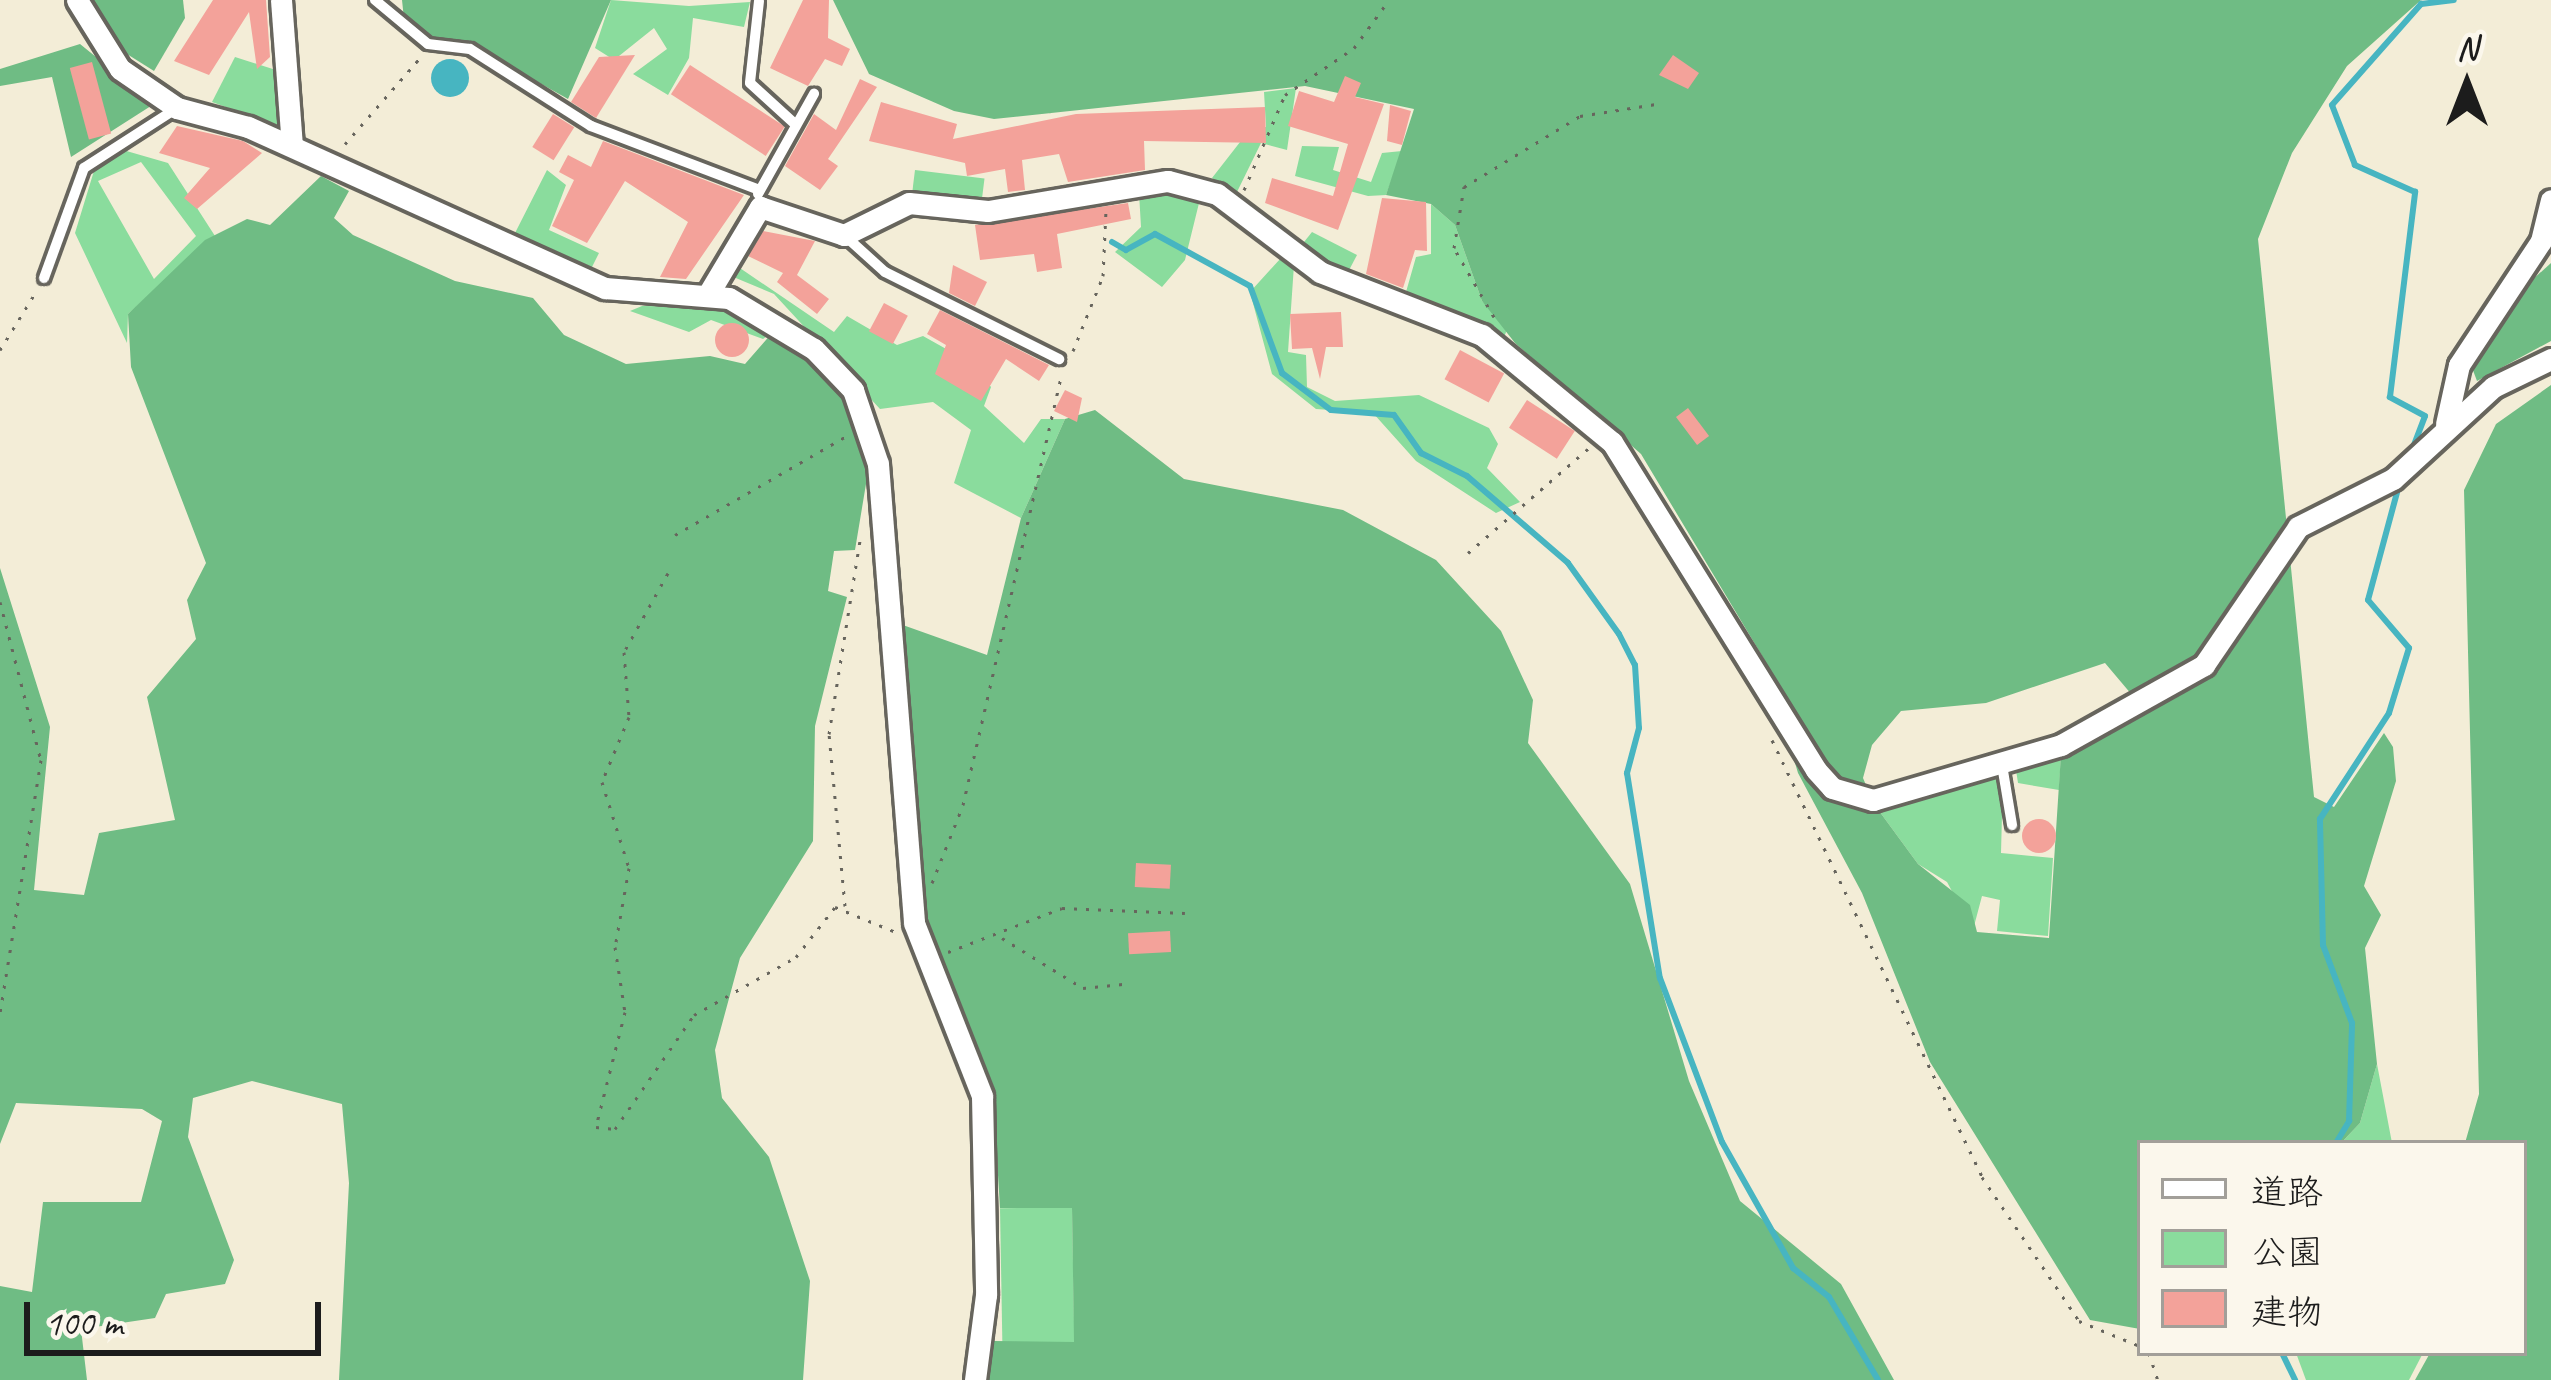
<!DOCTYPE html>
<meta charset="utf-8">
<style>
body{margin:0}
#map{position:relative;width:2551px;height:1380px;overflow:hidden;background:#f3edd7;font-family:Caveat,"Klee One",sans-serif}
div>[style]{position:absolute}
.green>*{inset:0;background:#8adc9d;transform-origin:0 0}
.forest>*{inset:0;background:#6fbc84}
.water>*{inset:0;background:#47b5c1}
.round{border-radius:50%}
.stream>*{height:6px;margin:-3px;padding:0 3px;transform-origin:3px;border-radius:3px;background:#47b5c1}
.building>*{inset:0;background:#f3a29a;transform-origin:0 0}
.path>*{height:3px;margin-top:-1.5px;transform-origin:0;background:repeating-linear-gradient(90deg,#67655d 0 3px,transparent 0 12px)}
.roads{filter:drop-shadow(3px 0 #67655d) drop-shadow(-3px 0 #67655d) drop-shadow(0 3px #67655d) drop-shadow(0 -3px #67655d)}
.lane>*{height:10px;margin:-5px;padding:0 5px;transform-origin:5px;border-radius:5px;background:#fff}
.street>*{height:21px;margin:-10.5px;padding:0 10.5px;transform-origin:10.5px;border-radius:10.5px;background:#fff}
span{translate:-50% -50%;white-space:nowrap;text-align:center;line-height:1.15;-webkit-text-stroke:10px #fbf7ec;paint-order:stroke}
.legend{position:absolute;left:2137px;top:1140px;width:390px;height:216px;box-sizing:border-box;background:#fbf7ec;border:3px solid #a29f99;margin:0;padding:15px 21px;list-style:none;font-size:36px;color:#1c1c1c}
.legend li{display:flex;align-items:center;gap:24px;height:60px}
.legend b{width:60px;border:3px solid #a29f99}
.north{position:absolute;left:2407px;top:24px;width:120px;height:120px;-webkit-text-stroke:9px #fbf7ec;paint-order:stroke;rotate:0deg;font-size:33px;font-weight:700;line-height:48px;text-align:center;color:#1c1c1c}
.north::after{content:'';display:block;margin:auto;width:42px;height:54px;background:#1c1c1c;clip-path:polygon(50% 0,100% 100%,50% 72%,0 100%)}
.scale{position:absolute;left:24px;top:1302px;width:297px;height:54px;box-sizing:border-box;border:6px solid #1c1c1c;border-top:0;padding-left:15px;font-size:36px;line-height:42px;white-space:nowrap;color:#1c1c1c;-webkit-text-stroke:9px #fbf7ec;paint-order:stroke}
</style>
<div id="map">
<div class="green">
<div style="clip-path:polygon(611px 0,689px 6px,750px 2px,744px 27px,693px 18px,689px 58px,668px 95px,633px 74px,667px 49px,654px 28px,614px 60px,595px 48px)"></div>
<div style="clip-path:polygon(235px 57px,279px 71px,281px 127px,212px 102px)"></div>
<div style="clip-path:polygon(1296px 88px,1287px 150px,1261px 143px,1236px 194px,1212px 178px,1251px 128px,1266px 127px,1264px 92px)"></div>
<div style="clip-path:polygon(1302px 146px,1339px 147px,1333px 170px,1371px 182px,1382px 153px,1402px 151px,1386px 195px,1368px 196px,1295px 176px)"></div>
<div style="clip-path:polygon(evenodd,123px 150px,168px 163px,215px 236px,128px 314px,127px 343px,75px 233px,97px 161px,123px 150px,141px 162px,196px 236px,154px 279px,98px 181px,141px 162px)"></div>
<div style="clip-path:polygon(547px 170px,566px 185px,549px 230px,599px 253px,590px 271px,514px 235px)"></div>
<div style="left:915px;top:170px;width:70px;height:25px;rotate:7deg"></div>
<div style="clip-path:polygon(1166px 191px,1200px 199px,1185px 260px,1162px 287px,1115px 252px,1141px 227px,1139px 193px)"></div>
<div style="clip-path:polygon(1431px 204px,1455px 225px,1482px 301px,1508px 327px,1503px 340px,1406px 292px,1416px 257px,1431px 254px)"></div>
<div style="clip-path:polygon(1312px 232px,1357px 255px,1347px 274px,1300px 247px)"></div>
<div style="clip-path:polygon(1281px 258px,1294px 265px,1288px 352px,1306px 355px,1307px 387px,1335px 401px,1419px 395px,1489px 428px,1498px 444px,1487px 468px,1520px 502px,1496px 513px,1416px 461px,1373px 413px,1316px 409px,1272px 374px,1250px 292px)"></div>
<div style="clip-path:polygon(734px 264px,834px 332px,847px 316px,897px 345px,923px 336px,973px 364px,991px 387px,984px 406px,1024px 443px,1041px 419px,1065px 419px,1021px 518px,954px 483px,971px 430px,933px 402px,880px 409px,774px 294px,731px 276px)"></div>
<div style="clip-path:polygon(642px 306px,732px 307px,773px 332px,763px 339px,711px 320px,689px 332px,630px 311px)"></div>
<div style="clip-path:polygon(2061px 754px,2059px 790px,2018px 783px,2016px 770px)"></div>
<div style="clip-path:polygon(2003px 777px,2001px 853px,2053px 858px,2048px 936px,1997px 931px,2000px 900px,1982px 896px,1973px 930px,1947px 882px,1918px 864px,1874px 804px)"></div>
<div style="clip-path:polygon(2377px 1064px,2392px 1143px,2341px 1143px,2360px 1123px)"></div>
<div style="left:1072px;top:1207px;width:135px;height:72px;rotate:89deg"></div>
<div style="clip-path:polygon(2296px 1353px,2423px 1353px,2409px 1380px,2306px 1380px)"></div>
</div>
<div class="forest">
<div style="clip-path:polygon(92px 0,183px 0,185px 18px,154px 71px,111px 44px)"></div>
<div style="clip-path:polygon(402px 0,611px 0,568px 99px,474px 46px,427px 37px,404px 19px)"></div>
<div style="clip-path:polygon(evenodd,833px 0,2421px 0,2347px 66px,2292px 153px,2258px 239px,2314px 797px,2334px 807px,2384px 733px,2393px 747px,2396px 781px,2364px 886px,2381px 915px,2365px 948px,2377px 1064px,2360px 1123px,2341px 1143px,2140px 1143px,2140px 1329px,2090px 1320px,1930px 1062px,1862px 893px,1798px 773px,1764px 659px,1641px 454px,1515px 343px,1482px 301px,1455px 225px,1431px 204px,1386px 195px,1414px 109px,1305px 86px,994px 119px,954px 111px,869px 74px,833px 0,2105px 663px,2132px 695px,2061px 754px,2049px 938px,1977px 932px,1970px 905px,1918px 864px,1874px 804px,1863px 778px,1872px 745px,1901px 711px,1986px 703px,2105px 663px)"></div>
<div style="clip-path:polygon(80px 44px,154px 104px,71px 157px,52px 77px,0 86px,0 69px)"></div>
<div style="clip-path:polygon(321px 176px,349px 191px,334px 218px,353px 235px,455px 281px,533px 298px,564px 335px,626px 364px,710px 356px,745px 364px,773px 332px,847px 398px,859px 425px,868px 472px,855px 550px,834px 551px,828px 591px,847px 597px,815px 726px,813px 841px,740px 958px,715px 1050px,722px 1098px,769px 1157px,810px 1281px,803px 1380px,339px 1380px,349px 1183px,342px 1104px,252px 1081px,193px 1098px,188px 1137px,234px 1260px,225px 1284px,166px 1294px,155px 1318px,81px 1329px,87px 1380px,0 1380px,0 1286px,32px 1292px,43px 1202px,141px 1202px,162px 1121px,142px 1109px,16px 1103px,0 1144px,0 568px,50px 727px,34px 890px,84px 895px,99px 833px,175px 820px,147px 697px,196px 639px,187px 600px,206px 563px,131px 367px,128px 314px,205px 240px,247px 219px,270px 225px)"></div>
<div style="clip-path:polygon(2551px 263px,2551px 341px,2477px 381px,2471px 365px,2502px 307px)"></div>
<div style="clip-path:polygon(2551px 385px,2551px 1380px,2415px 1380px,2430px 1353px,2524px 1353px,2524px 1143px,2465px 1143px,2479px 1094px,2464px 490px,2496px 424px)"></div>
<div style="clip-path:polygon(1095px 410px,1184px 479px,1343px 510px,1436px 560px,1501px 631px,1533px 700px,1528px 743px,1630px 884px,1689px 1081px,1740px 1201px,1841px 1284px,1894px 1380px,982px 1380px,994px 1341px,1074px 1342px,1072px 1208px,1000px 1208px,994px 1109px,920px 923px,900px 624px,987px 655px,1021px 518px,1065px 419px)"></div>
</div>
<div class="water">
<div class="round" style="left:431px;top:59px;width:38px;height:38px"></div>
</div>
<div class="stream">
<div style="left:1112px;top:242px;width:16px;rotate:30deg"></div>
<div style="left:1126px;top:250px;width:33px;rotate:-29deg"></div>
<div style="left:1155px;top:234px;width:108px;rotate:28.7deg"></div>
<div style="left:1250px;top:286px;width:93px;rotate:69.8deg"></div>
<div style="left:1282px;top:373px;width:61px;rotate:37.1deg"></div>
<div style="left:1331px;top:410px;width:63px;rotate:4.5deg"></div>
<div style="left:1394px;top:415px;width:47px;rotate:54.6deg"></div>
<div style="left:1421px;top:453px;width:51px;rotate:26.6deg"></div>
<div style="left:1467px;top:476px;width:133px;rotate:40.7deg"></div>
<div style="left:1568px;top:563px;width:87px;rotate:54.3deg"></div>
<div style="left:1619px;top:634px;width:35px;rotate:63deg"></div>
<div style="left:1635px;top:665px;width:63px;rotate:86.4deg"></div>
<div style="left:1639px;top:728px;width:47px;rotate:104.9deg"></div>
<div style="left:1627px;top:773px;width:208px;rotate:80.9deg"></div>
<div style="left:1660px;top:978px;width:175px;rotate:69.3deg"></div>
<div style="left:1722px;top:1142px;width:145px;rotate:60.6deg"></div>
<div style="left:1793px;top:1268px;width:46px;rotate:38.9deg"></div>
<div style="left:1829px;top:1297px;width:96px;rotate:59.4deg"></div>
<div style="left:2412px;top:450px;width:36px;rotate:-69deg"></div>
<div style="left:2425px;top:416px;width:40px;rotate:-152deg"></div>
<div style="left:2390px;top:397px;width:207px;rotate:-83deg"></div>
<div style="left:2415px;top:192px;width:66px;rotate:-155.8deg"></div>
<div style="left:2355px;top:165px;width:64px;rotate:-111deg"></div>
<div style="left:2332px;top:105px;width:135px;rotate:-48.6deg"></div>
<div style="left:2421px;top:4px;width:33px;rotate:-7deg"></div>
<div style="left:2336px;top:1143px;width:26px;rotate:-59deg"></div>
<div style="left:2349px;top:1121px;width:98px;rotate:-88.2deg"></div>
<div style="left:2352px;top:1023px;width:83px;rotate:-110.4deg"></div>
<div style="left:2323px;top:945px;width:126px;rotate:-91.4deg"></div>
<div style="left:2320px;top:819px;width:126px;rotate:-56.9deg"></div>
<div style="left:2389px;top:713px;width:68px;rotate:-72.9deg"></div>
<div style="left:2409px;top:648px;width:63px;rotate:-130.5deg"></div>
<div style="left:2368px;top:600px;width:119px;rotate:-74.9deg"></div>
<div style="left:2282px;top:1353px;width:30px;rotate:64deg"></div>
</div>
<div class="building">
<div style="clip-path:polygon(213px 0,266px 0,270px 57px,257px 69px,249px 12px,209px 75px,174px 61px)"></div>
<div style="clip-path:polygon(803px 0,829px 0,828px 38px,850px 49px,842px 66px,825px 59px,808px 86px,770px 68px)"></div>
<div style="clip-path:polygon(635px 55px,596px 118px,571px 102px,599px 57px)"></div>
<div style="clip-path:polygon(1673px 55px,1699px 73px,1688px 89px,1659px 75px)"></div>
<div style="left:92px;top:62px;width:74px;height:23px;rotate:75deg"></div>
<div style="left:690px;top:65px;width:113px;height:35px;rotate:33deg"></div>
<div style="clip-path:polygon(1345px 76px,1361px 83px,1355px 97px,1384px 104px,1338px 230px,1265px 203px,1272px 178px,1333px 196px,1348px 144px,1288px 126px,1299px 91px,1334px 102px)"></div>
<div style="clip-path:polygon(860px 79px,877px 87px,828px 159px,838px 166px,820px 190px,785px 166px,814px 114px,836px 130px)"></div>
<div style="clip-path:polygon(881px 102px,957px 124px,953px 139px,1076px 114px,1265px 107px,1266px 143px,1144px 141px,1145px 170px,1068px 182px,1059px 154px,1022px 160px,1025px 190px,1008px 192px,1005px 169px,967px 176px,965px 163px,869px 141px)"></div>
<div style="clip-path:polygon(1390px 105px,1411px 111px,1402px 145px,1387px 141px)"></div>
<div style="left:553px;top:114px;width:25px;height:39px;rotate:32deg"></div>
<div style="clip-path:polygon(177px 126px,243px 141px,262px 153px,197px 209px,184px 198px,210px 168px,159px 153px)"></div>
<div style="clip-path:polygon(603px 141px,744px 195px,686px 279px,660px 277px,688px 222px,625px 181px,587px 243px,552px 226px,574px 180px,559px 172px,568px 155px,591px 167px)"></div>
<div style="clip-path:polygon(1382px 198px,1426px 202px,1427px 251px,1415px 250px,1403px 288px,1366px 274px)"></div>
<div style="clip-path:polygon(1128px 203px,1131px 219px,1057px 234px,1062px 268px,1037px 272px,1034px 254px,980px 260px,975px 225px)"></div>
<div style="clip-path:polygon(763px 231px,815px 241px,797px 275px,829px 299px,817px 314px,777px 282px,783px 273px,748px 256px)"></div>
<div style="clip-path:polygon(953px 265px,987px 282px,975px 306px,949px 293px)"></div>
<div style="left:884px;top:303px;width:27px;height:32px;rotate:28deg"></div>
<div style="clip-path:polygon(940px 310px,1049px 365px,1039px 381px,1006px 359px,981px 401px,935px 374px,946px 345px,927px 334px)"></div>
<div style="clip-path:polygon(1341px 312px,1343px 347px,1326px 347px,1320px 379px,1312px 348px,1292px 349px,1290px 314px)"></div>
<div class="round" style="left:715px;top:323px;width:34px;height:34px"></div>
<div style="left:1460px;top:350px;width:50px;height:33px;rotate:28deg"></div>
<div style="clip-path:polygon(1065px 390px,1082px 398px,1077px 422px,1054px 411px)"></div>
<div style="left:1527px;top:400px;width:57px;height:33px;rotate:33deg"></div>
<div style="left:1688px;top:408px;width:35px;height:15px;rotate:53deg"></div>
<div class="round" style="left:2022px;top:819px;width:34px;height:34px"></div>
<div style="left:1136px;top:863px;width:35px;height:24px;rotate:3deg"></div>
<div style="left:1170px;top:931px;width:21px;height:42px;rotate:87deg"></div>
</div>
<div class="path">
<div style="left:345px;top:144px;width:116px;rotate:-48.9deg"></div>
<div style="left:1244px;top:190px;width:103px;rotate:-66.7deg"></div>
<div style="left:1285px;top:95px;width:83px;rotate:-34.3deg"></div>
<div style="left:1354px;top:48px;width:59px;rotate:-53.9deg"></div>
<div style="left:1494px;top:317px;width:80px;rotate:-120.1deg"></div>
<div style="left:1454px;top:248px;width:62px;rotate:-80.7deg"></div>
<div style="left:1464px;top:187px;width:136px;rotate:-31.5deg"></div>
<div style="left:1580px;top:116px;width:77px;rotate:-9deg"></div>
<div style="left:0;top:350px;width:70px;rotate:-58.3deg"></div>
<div style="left:1073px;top:351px;width:81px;rotate:-68.2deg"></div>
<div style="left:1103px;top:276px;width:65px;rotate:-87.4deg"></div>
<div style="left:675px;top:535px;width:196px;rotate:-30deg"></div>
<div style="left:1468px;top:553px;width:160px;rotate:-41deg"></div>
<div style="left:668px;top:573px;width:90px;rotate:119.1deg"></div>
<div style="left:624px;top:652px;width:65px;rotate:85.6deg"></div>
<div style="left:629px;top:717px;width:70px;rotate:112.6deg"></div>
<div style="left:602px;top:782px;width:90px;rotate:72.6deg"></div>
<div style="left:629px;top:868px;width:80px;rotate:100deg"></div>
<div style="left:615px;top:947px;width:66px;rotate:81.3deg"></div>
<div style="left:625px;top:1012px;width:119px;rotate:104.2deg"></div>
<div style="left:596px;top:1127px;width:19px;rotate:6deg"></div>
<div style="left:615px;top:1129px;width:139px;rotate:-55.3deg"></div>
<div style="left:694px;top:1015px;width:117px;rotate:-29.6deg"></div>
<div style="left:796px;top:957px;width:63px;rotate:-52deg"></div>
<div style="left:835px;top:907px;width:66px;rotate:22.3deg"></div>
<div style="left:0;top:602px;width:163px;rotate:75.5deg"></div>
<div style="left:41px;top:760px;width:257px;rotate:99.2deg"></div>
<div style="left:1772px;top:740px;width:485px;rotate:64.3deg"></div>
<div style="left:1982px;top:1177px;width:174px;rotate:56deg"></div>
<div style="left:2079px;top:1321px;width:66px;rotate:22.3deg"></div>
<div style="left:932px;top:883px;width:84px;rotate:-68.3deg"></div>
<div style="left:963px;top:805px;width:439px;rotate:-77.1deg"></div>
<div style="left:845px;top:906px;width:173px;rotate:-95.3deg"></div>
<div style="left:829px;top:734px;width:202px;rotate:-80.9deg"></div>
<div style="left:1002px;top:938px;width:95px;rotate:31.7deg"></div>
<div style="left:1083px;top:988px;width:40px;rotate:-5.7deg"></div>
<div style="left:948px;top:952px;width:122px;rotate:-21.1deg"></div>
<div style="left:1062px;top:908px;width:123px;rotate:2.3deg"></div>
<div style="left:2149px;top:1353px;width:28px;rotate:72deg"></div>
</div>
<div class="roads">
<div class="lane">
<div style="left:375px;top:0;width:69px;rotate:39.7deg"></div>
<div style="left:428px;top:44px;width:42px;rotate:6.8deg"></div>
<div style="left:470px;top:49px;width:143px;rotate:32.5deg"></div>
<div style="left:591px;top:126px;width:178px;rotate:20.8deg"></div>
<div style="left:759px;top:1px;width:82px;rotate:96.3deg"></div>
<div style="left:750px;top:83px;width:62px;rotate:42.4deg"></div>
<div style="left:758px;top:194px;width:115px;rotate:-60.8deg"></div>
<div style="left:844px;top:235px;width:55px;rotate:42.1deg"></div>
<div style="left:885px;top:272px;width:195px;rotate:26.6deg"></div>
<div style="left:44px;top:278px;width:117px;rotate:-70deg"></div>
<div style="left:84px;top:168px;width:111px;rotate:-32.8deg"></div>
<div style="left:2002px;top:765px;width:61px;rotate:80.5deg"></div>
</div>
<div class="street">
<div style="left:77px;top:0;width:81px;rotate:58.1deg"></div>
<div style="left:120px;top:69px;width:69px;rotate:34.4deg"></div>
<div style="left:177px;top:108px;width:73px;rotate:15deg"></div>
<div style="left:248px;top:127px;width:392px;rotate:24.3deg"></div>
<div style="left:605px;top:288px;width:124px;rotate:4.6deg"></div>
<div style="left:729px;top:298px;width:99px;rotate:31deg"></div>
<div style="left:814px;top:349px;width:57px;rotate:46.4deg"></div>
<div style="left:853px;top:390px;width:78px;rotate:71.3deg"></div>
<div style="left:878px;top:464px;width:460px;rotate:85.5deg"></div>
<div style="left:914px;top:923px;width:186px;rotate:68.5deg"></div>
<div style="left:982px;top:1096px;width:199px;rotate:88.8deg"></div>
<div style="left:986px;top:1295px;width:86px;rotate:97.4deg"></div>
<div style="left:281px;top:0;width:146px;rotate:85.7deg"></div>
<div style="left:707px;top:296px;width:104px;rotate:-59.2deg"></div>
<div style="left:760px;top:207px;width:89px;rotate:18.4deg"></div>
<div style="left:844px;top:235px;width:72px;rotate:-26.2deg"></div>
<div style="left:909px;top:203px;width:79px;rotate:5.8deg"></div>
<div style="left:988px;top:211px;width:182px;rotate:-9.5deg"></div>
<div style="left:1168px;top:181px;width:51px;rotate:14.9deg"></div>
<div style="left:1217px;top:194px;width:129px;rotate:37.1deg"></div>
<div style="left:1320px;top:272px;width:174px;rotate:21.3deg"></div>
<div style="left:1482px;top:335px;width:168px;rotate:39.5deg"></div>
<div style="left:1612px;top:442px;width:386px;rotate:58.1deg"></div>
<div style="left:1816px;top:770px;width:24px;rotate:48deg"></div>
<div style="left:1832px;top:788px;width:43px;rotate:16.3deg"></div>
<div style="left:1873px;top:800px;width:196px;rotate:-16.3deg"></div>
<div style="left:2061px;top:745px;width:164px;rotate:-29.2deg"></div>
<div style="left:2204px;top:665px;width:167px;rotate:-55.7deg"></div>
<div style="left:2298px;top:527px;width:106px;rotate:-26.8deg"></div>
<div style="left:2393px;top:479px;width:136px;rotate:-42.6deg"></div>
<div style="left:2493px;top:387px;width:64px;rotate:-25.8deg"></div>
<div style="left:2446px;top:424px;width:60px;rotate:-77.6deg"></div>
<div style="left:2459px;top:365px;width:149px;rotate:-56.5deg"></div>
<div style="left:2541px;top:241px;width:42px;rotate:-76.3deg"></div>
</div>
</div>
<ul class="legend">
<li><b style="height:15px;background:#fff"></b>道路</li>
<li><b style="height:33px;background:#8adc9d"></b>公園</li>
<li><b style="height:33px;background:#f3a29a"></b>建物</li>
</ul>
<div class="north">N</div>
<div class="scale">100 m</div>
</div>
